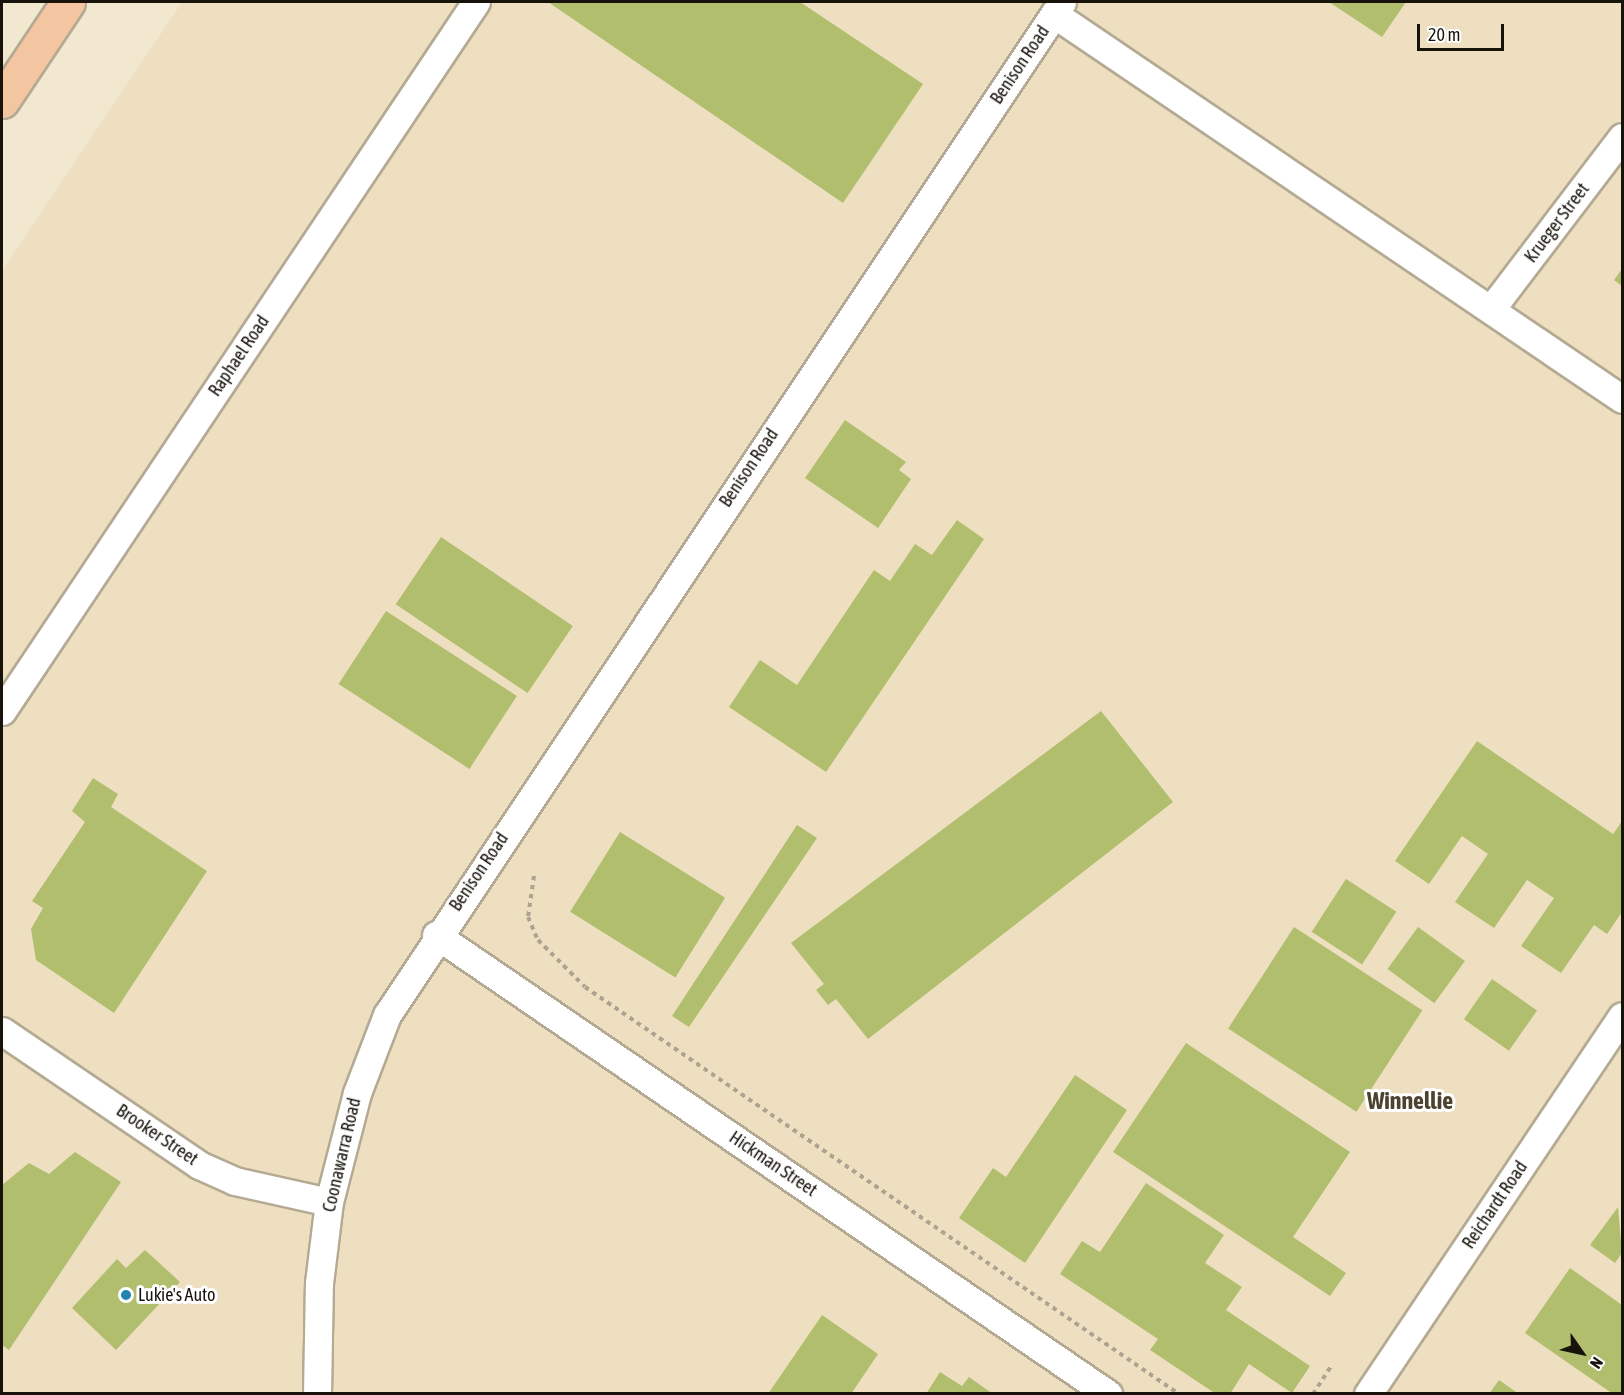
<!DOCTYPE html>
<style>
body{margin:0}
#map{position:relative;width:1624px;height:1395px;overflow:hidden;background:#f2e8d0;font-family:"Asap Condensed",sans-serif}
div>[style]{position:absolute}
.built>*{inset:0;background:#eddfc0}
.building>*{inset:0;background:#b1be6e;transform-origin:0 0}
.path>*{height:4px;margin-top:-2px;transform-origin:0;background:repeating-linear-gradient(90deg,#aca491 0 4.5px,transparent 0 9px)}
.roads{filter:drop-shadow(2px 0 #b4aa93) drop-shadow(-2px 0 #b4aa93) drop-shadow(0 2px #b4aa93) drop-shadow(0 -2px #b4aa93)}
.minor>*{height:27px;margin:-13.5px;padding:0 13.5px;transform-origin:13.5px;border-radius:13.5px;background:#fff}
.primary>*{height:33px;margin:-16.5px;padding:0 16.5px;transform-origin:16.5px;border-radius:16.5px;background:#f3c5a0}
.dots>*{width:16px;height:16px;translate:-50% -50%;box-sizing:border-box;border:3px solid #fff;border-radius:50%}
span{translate:-50% -50%;white-space:nowrap;text-align:center;line-height:1.15;-webkit-text-stroke:6px #fff;paint-order:stroke}
.street-label{font-size:18px;color:#17130b}
.poi-label{font-size:18px;color:#17130b}
.left{translate:0 -50%;text-align:left}
.district-label{font-size:24px;color:#4c432f;font-weight:700}
.frame{position:absolute;inset:0;border:3px solid #17130b;pointer-events:none}
.north{position:absolute;left:1552px;top:1323px;width:60px;height:60px;-webkit-text-stroke:4px #fff;paint-order:stroke;rotate:124deg;font-size:16px;font-weight:700;line-height:24px;text-align:center;color:#17130b}
.north::after{content:'';display:block;margin:auto;width:21px;height:27px;background:#17130b;clip-path:polygon(50% 0,100% 100%,50% 72%,0 100%)}
.scale{position:absolute;left:1417px;top:24px;width:87px;height:27px;box-sizing:border-box;border:3px solid #17130b;border-top:0;padding-left:8px;font-size:18px;line-height:21px;white-space:nowrap;color:#17130b;-webkit-text-stroke:4px #fff;paint-order:stroke}
</style>
<div id="map">
<div class="built">
<div style="clip-path:polygon(182px 2px,1622px 2px,1622px 1393px,2px 1394px,2px 271px)"></div>
</div>
<div class="building">
<div style="clip-path:polygon(548px 2px,800px 2px,923px 84px,843px 203px)"></div>
<div style="clip-path:polygon(1329px 2px,1406px 2px,1382px 37px)"></div>
<div style="clip-path:polygon(1622px 269px,1622px 286px,1614px 280px)"></div>
<div style="clip-path:polygon(845px 420px,906px 462px,899px 470px,911px 479px,878px 528px,805px 478px)"></div>
<div style="clip-path:polygon(957px 520px,984px 539px,826px 772px,729px 707px,760px 660px,797px 685px,874px 570px,890px 581px,915px 544px,932px 555px)"></div>
<div style="left:441px;top:537px;width:159px;height:81px;rotate:34deg"></div>
<div style="left:386px;top:611px;width:156px;height:87px;rotate:33deg"></div>
<div style="clip-path:polygon(1101px 711px,1173px 802px,868px 1039px,836px 999px,828px 1005px,816px 990px,824px 984px,791px 943px)"></div>
<div style="clip-path:polygon(1477px 741px,1613px 834px,1622px 821px,1622px 912px,1607px 934px,1594px 925px,1561px 973px,1521px 946px,1554px 898px,1527px 880px,1494px 928px,1455px 902px,1488px 854px,1462px 836px,1429px 884px,1395px 861px)"></div>
<div style="clip-path:polygon(93px 778px,118px 794px,111px 807px,207px 871px,114px 1013px,36px 960px,31px 929px,43px 908px,32px 901px,85px 822px,72px 811px)"></div>
<div style="clip-path:polygon(797px 825px,817px 838px,689px 1027px,672px 1016px)"></div>
<div style="left:620px;top:832px;width:124px;height:94px;rotate:32deg"></div>
<div style="left:1346px;top:879px;width:60px;height:63px;rotate:33deg"></div>
<div style="left:1294px;top:927px;width:153px;height:121px;rotate:33deg"></div>
<div style="left:1418px;top:927px;width:58px;height:52px;rotate:36deg"></div>
<div style="left:1492px;top:979px;width:55px;height:49px;rotate:35deg"></div>
<div style="clip-path:polygon(1186px 1043px,1350px 1152px,1293px 1237px,1346px 1273px,1330px 1296px,1113px 1152px)"></div>
<div style="clip-path:polygon(1075px 1075px,1127px 1110px,1025px 1263px,959px 1218px,993px 1168px,1006px 1177px)"></div>
<div style="clip-path:polygon(75px 1152px,121px 1182px,9px 1350px,2px 1345px,2px 1185px,29px 1163px,49px 1174px)"></div>
<div style="clip-path:polygon(1146px 1183px,1224px 1235px,1205px 1263px,1242px 1287px,1226px 1310px,1310px 1366px,1292px 1393px,1249px 1364px,1230px 1394px,1216px 1394px,1150px 1350px,1158px 1339px,1060px 1274px,1082px 1241px,1100px 1252px)"></div>
<div style="clip-path:polygon(1618px 1207px,1622px 1253px,1615px 1263px,1590px 1245px)"></div>
<div style="clip-path:polygon(145px 1250px,180px 1282px,116px 1350px,72px 1308px,117px 1259px,126px 1268px)"></div>
<div style="clip-path:polygon(1570px 1268px,1622px 1305px,1622px 1394px,1613px 1394px,1525px 1333px)"></div>
<div style="clip-path:polygon(822px 1315px,878px 1354px,851px 1394px,768px 1394px)"></div>
<div style="clip-path:polygon(940px 1372px,962px 1386px,969px 1377px,993px 1394px,926px 1394px)"></div>
<div style="clip-path:polygon(1499px 1380px,1519px 1394px,1489px 1394px)"></div>
</div>
<div class="path">
<div style="left:534px;top:876px;width:41px;rotate:98.3deg"></div>
<div style="left:528px;top:917px;width:25px;rotate:67deg"></div>
<div style="left:538px;top:940px;width:66px;rotate:45deg"></div>
<div style="left:585px;top:987px;width:720px;rotate:34.42deg"></div>
<div style="left:1313px;top:1394px;width:35px;rotate:-57deg"></div>
</div>
<div class="roads">
<div class="minor">
<div style="left:1054px;top:14px;width:686px;rotate:34.13deg"></div>
<div style="left:1491px;top:309px;width:216px;rotate:-52.7deg"></div>
<div style="left:2px;top:711px;width:853px;rotate:-56.24deg"></div>
<div style="left:436px;top:935px;width:814px;rotate:34.33deg"></div>
<div style="left:2px;top:1031px;width:238px;rotate:34.2deg"></div>
<div style="left:199px;top:1165px;width:39px;rotate:24deg"></div>
<div style="left:235px;top:1181px;width:96px;rotate:12.6deg"></div>
<div style="left:317px;top:1394px;width:111px;rotate:-89deg"></div>
<div style="left:319px;top:1283px;width:82px;rotate:-83deg"></div>
<div style="left:329px;top:1202px;width:113px;rotate:-75.6deg"></div>
<div style="left:357px;top:1093px;width:84px;rotate:-69deg"></div>
<div style="left:387px;top:1015px;width:1217px;rotate:-56.32deg"></div>
<div style="left:1368px;top:1394px;width:455px;rotate:-56.1deg"></div>
</div>
<div class="primary">
<div style="left:2px;top:101px;width:119px;rotate:-56.3deg"></div>
</div>
</div>
<div class="dots">
<div style="left:126px;top:1295px;background:#2184af"></div>
</div>
<div class="street-label">
<span style="left:1020px;top:65px;rotate:-56deg">Benison Road</span>
<span style="left:1557px;top:223px;rotate:-53deg">Krueger Street</span>
<span style="left:239px;top:356px;rotate:-56deg">Raphael Road</span>
<span style="left:749px;top:468px;rotate:-56deg">Benison Road</span>
<span style="left:479px;top:872px;rotate:-56deg">Benison Road</span>
<span style="left:157px;top:1135px;rotate:34deg">Brooker Street</span>
<span style="left:342px;top:1155px;rotate:-77deg">Coonawarra Road</span>
<span style="left:773px;top:1164px;rotate:34deg">Hickman Street</span>
<span style="left:1495px;top:1205px;rotate:-56deg">Reichardt Road</span>
</div>
<div class="poi-label">
<span class="left" style="left:138px;top:1295px">Lukie's Auto</span>
</div>
<div class="district-label">
<span style="left:1410px;top:1101px">Winnellie</span>
</div>
<div class="frame"></div>
<div class="north">N</div>
<div class="scale">20 m</div>
</div>
